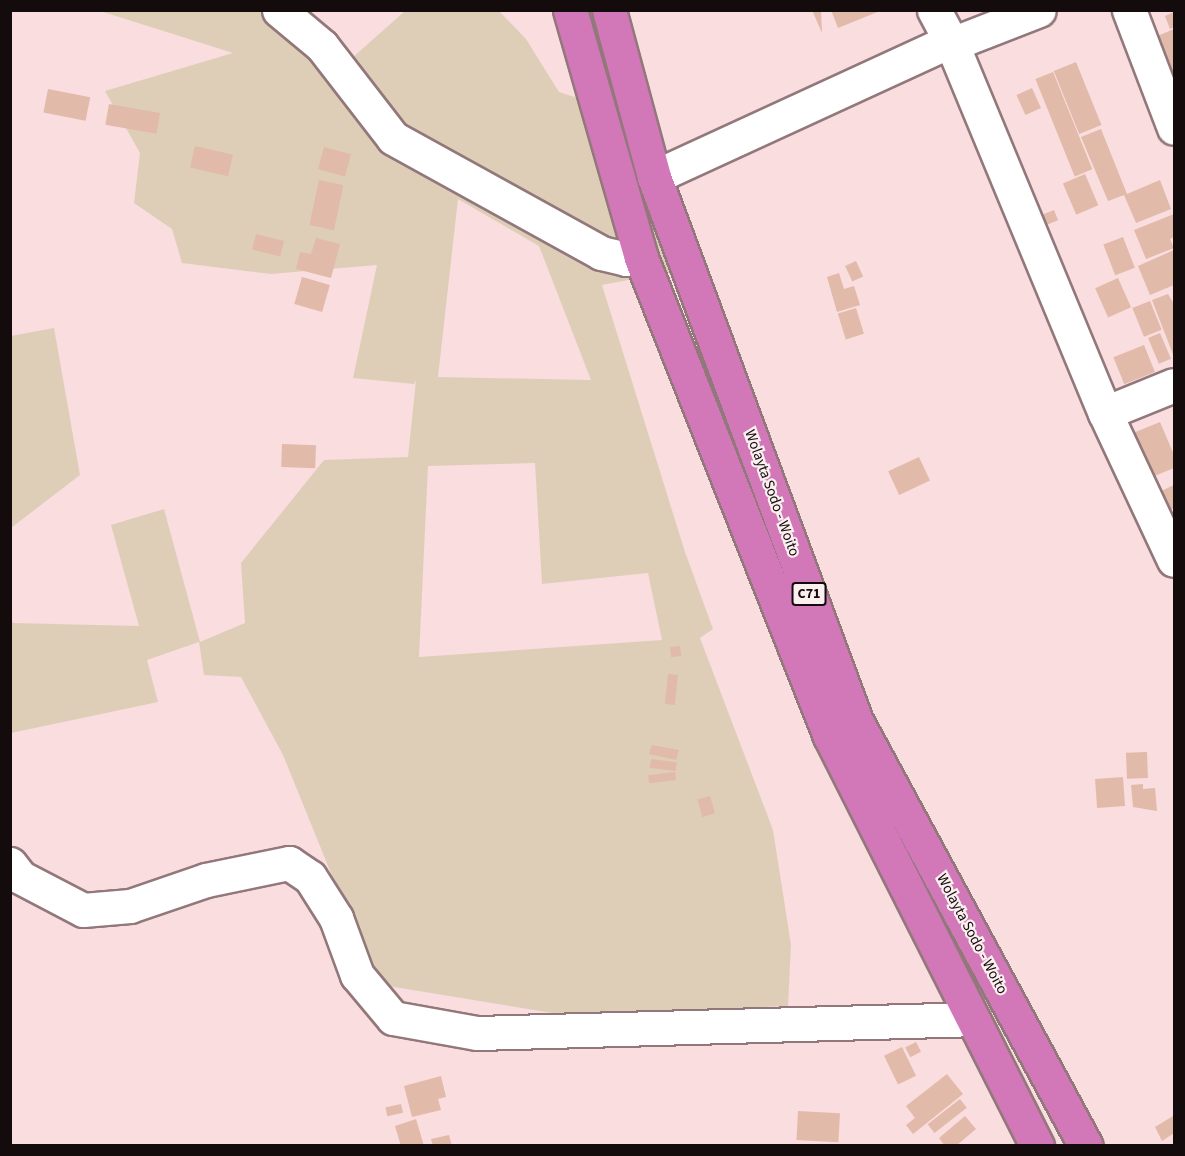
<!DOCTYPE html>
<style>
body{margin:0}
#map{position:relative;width:1185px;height:1156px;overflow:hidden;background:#fadddf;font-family:"Source Sans 3",sans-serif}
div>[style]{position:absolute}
.green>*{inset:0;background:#deceb8}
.building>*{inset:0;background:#e1baa9;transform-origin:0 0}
.roads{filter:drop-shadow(2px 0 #92787b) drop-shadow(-2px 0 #92787b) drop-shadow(0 2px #92787b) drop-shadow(0 -2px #92787b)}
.minor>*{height:33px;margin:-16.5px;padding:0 16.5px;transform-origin:16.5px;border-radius:16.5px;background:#fff}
.highway>*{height:33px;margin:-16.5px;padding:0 16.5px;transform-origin:16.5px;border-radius:16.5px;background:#d277b7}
span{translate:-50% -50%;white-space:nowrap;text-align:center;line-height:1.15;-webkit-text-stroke:4.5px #fbeff0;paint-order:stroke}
.shield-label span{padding:2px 4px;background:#fbeff0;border:2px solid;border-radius:4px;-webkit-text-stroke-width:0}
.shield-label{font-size:14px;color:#140b0c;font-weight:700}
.street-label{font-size:15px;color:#140b0c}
.frame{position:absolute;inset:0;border:12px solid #140b0c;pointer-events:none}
</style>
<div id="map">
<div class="green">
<div style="clip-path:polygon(evenodd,100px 11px,293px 11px,352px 58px,405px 11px,499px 11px,526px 39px,559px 92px,624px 113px,676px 271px,602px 285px,685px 552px,713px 629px,700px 638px,773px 830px,791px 945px,788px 1006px,565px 1015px,376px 984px,283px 755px,241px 677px,204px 675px,199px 642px,147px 660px,158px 702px,11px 733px,10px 614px,13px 623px,139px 626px,111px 525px,164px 509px,200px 642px,245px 623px,241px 563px,324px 460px,408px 457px,416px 380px,414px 384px,353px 378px,377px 265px,271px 274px,182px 263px,172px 229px,134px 203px,140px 153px,105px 91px,233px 53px,100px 11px,458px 199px,539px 246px,591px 380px,438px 377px,458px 199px,100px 11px,535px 463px,542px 584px,648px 573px,662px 640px,419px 657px,428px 466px,535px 463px)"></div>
<div style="clip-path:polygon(54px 328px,80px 475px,11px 528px,11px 336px)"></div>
</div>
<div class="building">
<div style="clip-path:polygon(812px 10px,821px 10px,822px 33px)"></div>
<div style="clip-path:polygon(831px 10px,880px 10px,880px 11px,838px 28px)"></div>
<div style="clip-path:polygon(1174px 12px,1174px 27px,1170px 29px,1165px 16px)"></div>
<div style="clip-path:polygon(1174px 29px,1174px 72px,1169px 74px,1155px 37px)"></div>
<div style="left:1076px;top:62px;width:68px;height:24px;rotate:68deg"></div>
<div style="left:1053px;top:72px;width:105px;height:19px;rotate:68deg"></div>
<div style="left:1032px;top:88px;width:22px;height:17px;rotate:66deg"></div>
<div style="left:48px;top:89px;width:43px;height:24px;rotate:11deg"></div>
<div style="left:109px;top:104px;width:52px;height:21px;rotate:10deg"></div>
<div style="clip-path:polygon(1101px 129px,1127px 194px,1160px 180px,1171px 209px,1136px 223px,1124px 195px,1108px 201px,1081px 137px)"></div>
<div style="left:195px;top:146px;width:39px;height:22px;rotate:13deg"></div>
<div style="left:324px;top:147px;width:28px;height:23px;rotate:15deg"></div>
<div style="left:1085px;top:174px;width:34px;height:24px;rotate:67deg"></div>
<div style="left:319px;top:180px;width:25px;height:46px;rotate:12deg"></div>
<div style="left:1054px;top:210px;width:11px;height:17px;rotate:68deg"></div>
<div style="clip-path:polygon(1174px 214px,1174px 237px,1170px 239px,1174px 248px,1146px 259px,1134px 230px)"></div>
<div style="left:256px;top:234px;width:29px;height:16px;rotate:14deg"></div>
<div style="left:1123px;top:237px;width:33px;height:21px;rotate:69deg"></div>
<div style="clip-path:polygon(316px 238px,340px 244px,331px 278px,296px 269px,300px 252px,311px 254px)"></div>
<div style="clip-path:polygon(1174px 250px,1174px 285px,1150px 295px,1138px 266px)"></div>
<div style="left:856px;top:261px;width:17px;height:12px;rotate:65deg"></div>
<div style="clip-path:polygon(839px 273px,844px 289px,854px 286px,860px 305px,837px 312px,827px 277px)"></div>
<div style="left:302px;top:277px;width:29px;height:28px;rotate:16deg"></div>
<div style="left:1118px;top:278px;width:32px;height:25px;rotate:66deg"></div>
<div style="clip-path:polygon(1168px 294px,1174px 304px,1174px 357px,1152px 300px)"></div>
<div style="left:1150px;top:301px;width:31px;height:19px;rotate:68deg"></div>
<div style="left:856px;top:308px;width:27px;height:19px;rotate:73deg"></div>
<div style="left:1160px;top:333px;width:28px;height:13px;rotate:67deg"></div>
<div style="left:1144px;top:345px;width:29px;height:33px;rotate:68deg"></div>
<div style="clip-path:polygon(1160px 422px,1174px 455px,1174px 468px,1152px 477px,1133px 433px)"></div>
<div style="left:282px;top:444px;width:34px;height:23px;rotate:2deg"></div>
<div style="left:919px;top:457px;width:26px;height:34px;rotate:65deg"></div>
<div style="clip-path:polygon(1174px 485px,1174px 508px,1166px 512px,1157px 493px)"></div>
<div style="left:680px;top:646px;width:10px;height:10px;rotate:84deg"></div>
<div style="left:668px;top:674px;width:10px;height:30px;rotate:6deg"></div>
<div style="clip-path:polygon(652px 745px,679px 750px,676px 760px,649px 754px)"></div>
<div style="left:1147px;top:752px;width:26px;height:21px;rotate:88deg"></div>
<div style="left:651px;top:759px;width:26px;height:9px;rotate:7deg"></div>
<div style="left:675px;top:772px;width:8px;height:27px;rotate:83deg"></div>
<div style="left:1123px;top:777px;width:29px;height:28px;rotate:86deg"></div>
<div style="clip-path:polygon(1143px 784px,1143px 789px,1155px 788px,1157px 811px,1133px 807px,1131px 785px)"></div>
<div style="left:710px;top:796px;width:18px;height:13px;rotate:74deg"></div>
<div style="left:916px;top:1042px;width:11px;height:12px;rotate:63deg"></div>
<div style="left:902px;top:1047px;width:32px;height:20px;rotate:64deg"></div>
<div style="clip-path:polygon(947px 1074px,963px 1094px,913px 1134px,906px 1125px,915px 1118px,906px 1106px)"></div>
<div style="clip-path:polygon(441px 1076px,446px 1097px,438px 1099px,441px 1110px,412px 1117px,404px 1086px)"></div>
<div style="left:960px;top:1099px;width:11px;height:41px;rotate:52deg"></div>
<div style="left:401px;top:1104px;width:9px;height:16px;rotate:77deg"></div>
<div style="left:798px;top:1111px;width:42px;height:29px;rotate:3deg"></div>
<div style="clip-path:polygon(965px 1116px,976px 1129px,956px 1146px,945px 1146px,939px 1138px)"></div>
<div style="clip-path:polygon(1173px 1116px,1174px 1133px,1162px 1141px,1155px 1127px)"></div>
<div style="clip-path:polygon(416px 1119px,424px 1146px,401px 1146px,395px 1126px)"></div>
<div style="clip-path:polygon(449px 1135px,452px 1146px,433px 1146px,431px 1139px)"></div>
</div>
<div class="roads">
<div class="minor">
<div style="left:279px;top:10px;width:56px;rotate:39.9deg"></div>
<div style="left:322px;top:46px;width:116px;rotate:52.3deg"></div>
<div style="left:393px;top:138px;width:238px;rotate:28.9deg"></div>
<div style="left:601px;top:253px;width:26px;rotate:13deg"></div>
<div style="left:626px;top:259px;width:15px;rotate:-4deg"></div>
<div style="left:934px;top:10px;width:38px;rotate:62deg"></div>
<div style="left:952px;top:44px;width:399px;rotate:67.5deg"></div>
<div style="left:1105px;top:413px;width:162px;rotate:64.9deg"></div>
<div style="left:1129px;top:10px;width:126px;rotate:69.1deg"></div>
<div style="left:654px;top:177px;width:316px;rotate:-24.7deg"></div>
<div style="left:941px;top:45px;width:11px;rotate:-5deg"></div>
<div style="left:952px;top:44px;width:93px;rotate:-21.3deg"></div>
<div style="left:1105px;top:413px;width:74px;rotate:-22.1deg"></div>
<div style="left:10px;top:864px;width:16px;rotate:52deg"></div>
<div style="left:20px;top:877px;width:71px;rotate:27.6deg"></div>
<div style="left:83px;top:910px;width:47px;rotate:-4.9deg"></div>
<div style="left:130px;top:906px;width:80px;rotate:-18.9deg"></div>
<div style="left:206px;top:880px;width:85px;rotate:-11.6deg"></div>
<div style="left:289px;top:863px;width:25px;rotate:34deg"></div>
<div style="left:310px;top:877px;width:49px;rotate:57.6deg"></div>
<div style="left:336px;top:918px;width:61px;rotate:69.8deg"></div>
<div style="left:357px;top:975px;width:56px;rotate:50.1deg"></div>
<div style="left:393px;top:1018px;width:85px;rotate:10.1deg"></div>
<div style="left:477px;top:1033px;width:494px;rotate:-1.6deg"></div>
</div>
<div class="highway">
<div style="left:570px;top:10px;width:258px;rotate:74deg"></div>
<div style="left:641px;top:258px;width:514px;rotate:68.43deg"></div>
<div style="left:830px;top:736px;width:459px;rotate:63.2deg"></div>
<div style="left:609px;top:10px;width:173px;rotate:74.9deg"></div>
<div style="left:654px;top:177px;width:580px;rotate:69.63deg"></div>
<div style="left:856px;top:721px;width:483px;rotate:61.6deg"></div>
</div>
</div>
<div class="shield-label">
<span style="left:809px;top:594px">C71</span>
</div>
<div class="street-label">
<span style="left:772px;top:493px;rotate:70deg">Wolayta Sodo - Woito</span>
<span style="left:972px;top:934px;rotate:62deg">Wolayta Sodo - Woito</span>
</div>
<div class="frame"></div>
</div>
